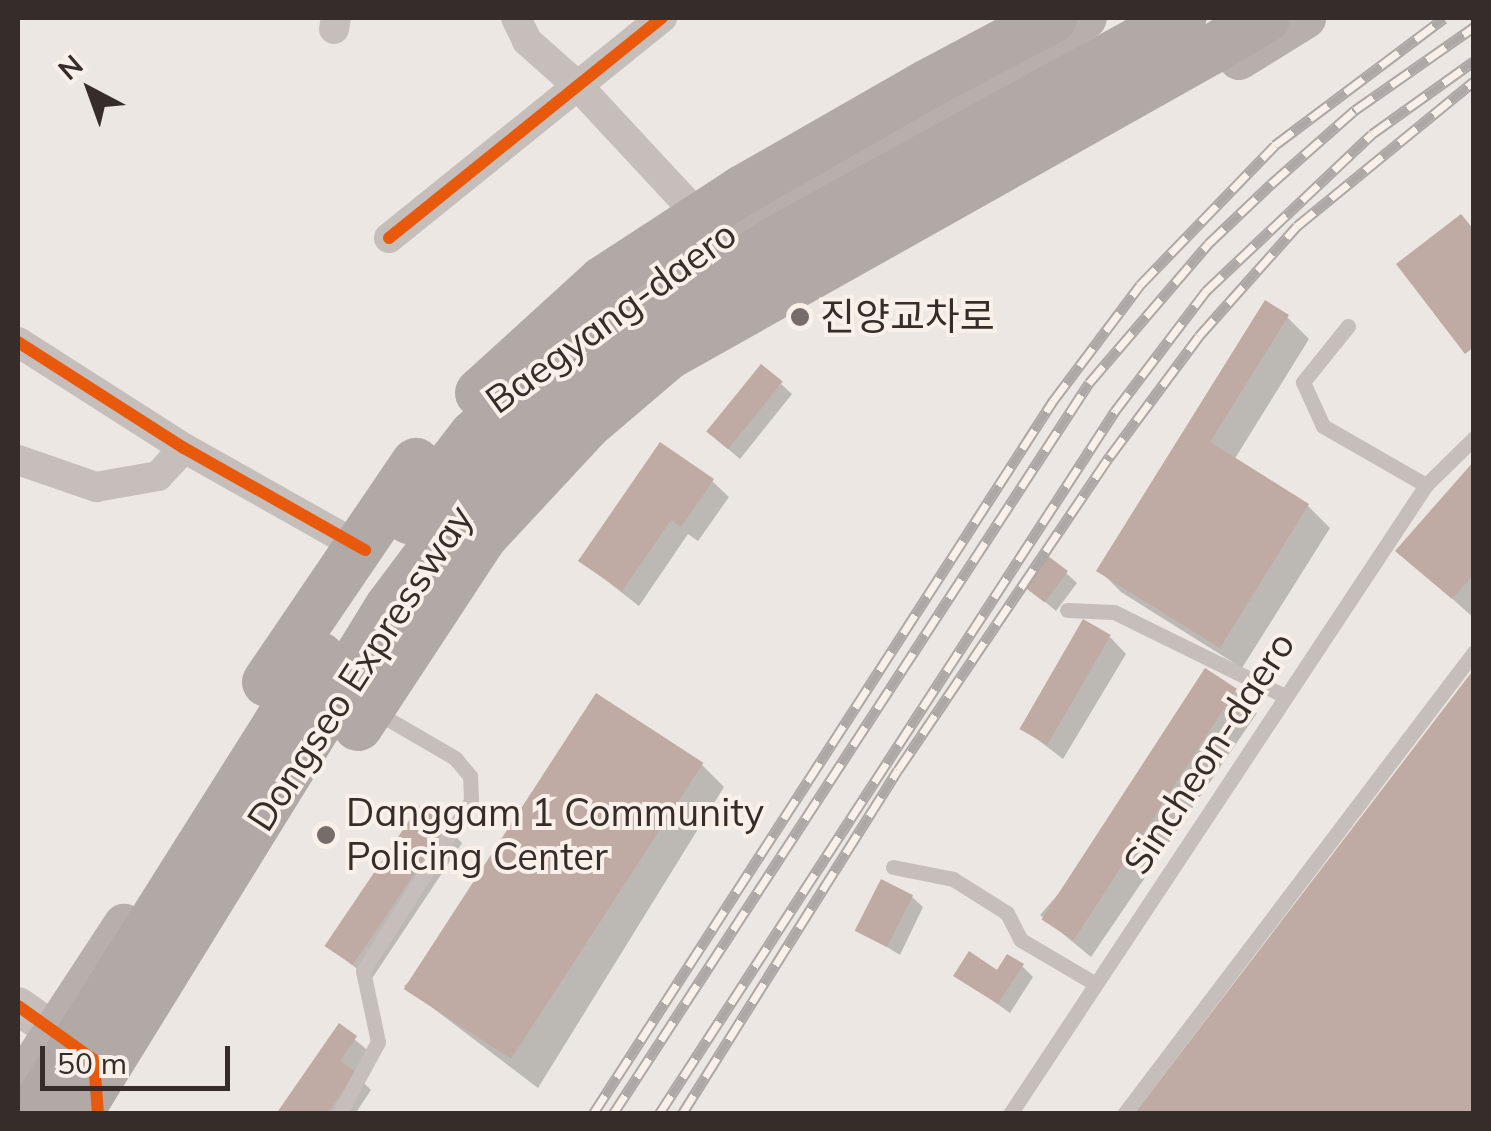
<!DOCTYPE html>
<meta charset="utf-8">
<style>
body{margin:0}
#map{position:relative;width:1491px;height:1131px;overflow:hidden;background:#ece7e2;font-family:Mulish,"Noto Sans KR",sans-serif}
div>[style]{position:absolute}
.shadow>*{inset:0;background:#0003}
.building>*{inset:0;background:#bfaaa4;transform-origin:0 0}
.service>*{height:15px;margin:-7.5px;padding:0 7.5px;transform-origin:7.5px;border-radius:7.5px;background:#c5beba}
.minor>*{height:30px;margin:-15px;padding:0 15px;transform-origin:15px;border-radius:15px;background:#c5beba}
.tertiary>*{height:38px;margin:-19px;padding:0 19px;transform-origin:19px;border-radius:19px;background:#c5beba}
.secondary>*{height:42px;margin:-21px;padding:0 21px;transform-origin:21px;border-radius:21px;background:#b6afab}
.trunk>*{height:50px;margin:-25px;padding:0 25px;transform-origin:25px;border-radius:25px;background:#b0a9a6}
.rail>*{height:11px;margin-top:-5.5px;transform-origin:0;background:repeating-linear-gradient(90deg,#f9f0e9 0 22px,#ada8a5 0 44px);box-sizing:border-box;border-block:2px solid #ada8a5}
.trunk-bridge>*{height:50px;margin:-25px;padding:0 25px;transform-origin:25px;border-radius:25px;background:#b0a9a6}
.cycleway>*{height:12px;margin:-6px;padding:0 6px;transform-origin:6px;border-radius:6px;background:#e8590c}
.dots>*{width:28px;height:28px;translate:-50% -50%;box-sizing:border-box;border:5px solid #f9f0e9;border-radius:50%}
span{translate:-50% -50%;white-space:nowrap;text-align:center;line-height:1.15;-webkit-text-stroke:8px #f9f0e9;paint-order:stroke}
.street-label{font-size:38px;color:#362c29}
.poi-label{font-size:38px;color:#362c29}
.left{translate:0 -50%;text-align:left}
.frame{position:absolute;inset:0;border:20px solid #362c29;pointer-events:none}
.north{position:absolute;left:40px;top:40px;width:100px;height:100px;-webkit-text-stroke:8px #f9f0e9;paint-order:stroke;rotate:319deg;font-size:28px;font-weight:700;line-height:40px;text-align:center;color:#362c29}
.north::after{content:'';display:block;margin:auto;width:35px;height:45px;background:#362c29;clip-path:polygon(50% 0,100% 100%,50% 72%,0 100%)}
.scale{position:absolute;left:40px;top:1046px;width:190px;height:45px;box-sizing:border-box;border:5px solid #362c29;border-top:0;padding-left:12px;font-size:30px;line-height:35px;white-space:nowrap;color:#362c29;-webkit-text-stroke:8px #f9f0e9;paint-order:stroke}
</style>
<div id="map">
<div class="shadow">
<div style="clip-path:polygon(1287px 317px,1309px 339px,1234px 460px,1308px 506px,1330px 528px,1242px 668px,1121px 592px,1099px 570px)"></div>
<div style="clip-path:polygon(781px 384px,792px 394px,740px 459px,720px 442px)"></div>
<div style="clip-path:polygon(1474px 465px,1474px 618px,1398px 551px)"></div>
<div style="clip-path:polygon(712px 481px,729px 497px,698px 541px,688px 534px,639px 606px,581px 561px)"></div>
<div style="clip-path:polygon(1066px 573px,1077px 583px,1056px 611px,1024px 584px)"></div>
<div style="clip-path:polygon(1110px 637px,1126px 654px,1063px 759px,1021px 727px)"></div>
<div style="clip-path:polygon(1235px 691px,1257px 713px,1091px 957px,1040px 915px)"></div>
<div style="clip-path:polygon(702px 765px,724px 787px,538px 1088px,404px 986px)"></div>
<div style="clip-path:polygon(446px 827px,462px 843px,371px 980px,328px 946px)"></div>
<div style="clip-path:polygon(912px 897px,923px 907px,900px 955px,859px 930px)"></div>
<div style="clip-path:polygon(1022px 966px,1033px 977px,1010px 1013px,957px 975px)"></div>
<div style="clip-path:polygon(340px 1027px,372px 1054px,357px 1076px,371px 1090px,355px 1114px,279px 1114px)"></div>
</div>
<div class="building">
<div style="clip-path:polygon(1461px 214px,1474px 230px,1474px 347px,1465px 354px,1396px 264px)"></div>
<div style="clip-path:polygon(1265px 300px,1289px 315px,1210px 442px,1309px 504px,1220px 648px,1096px 571px)"></div>
<div style="left:761px;top:364px;width:28px;height:87px;rotate:39deg"></div>
<div style="clip-path:polygon(660px 442px,714px 479px,681px 527px,671px 520px,622px 591px,578px 561px)"></div>
<div style="clip-path:polygon(1474px 461px,1474px 574px,1452px 599px,1395px 551px)"></div>
<div style="left:1044px;top:553px;width:30px;height:39px;rotate:37deg"></div>
<div style="left:1083px;top:619px;width:32px;height:127px;rotate:30deg"></div>
<div style="left:1205px;top:668px;width:38px;height:300px;rotate:33deg"></div>
<div style="clip-path:polygon(1474px 669px,1474px 1114px,1134px 1114px)"></div>
<div style="left:596px;top:693px;width:128px;height:353px;rotate:33deg"></div>
<div style="left:419px;top:806px;width:34px;height:169px;rotate:34deg"></div>
<div style="left:881px;top:879px;width:36px;height:58px;rotate:27deg"></div>
<div style="clip-path:polygon(969px 951px,997px 970px,1007px 954px,1024px 964px,998px 1004px,953px 976px)"></div>
<div style="clip-path:polygon(339px 1023px,357px 1036px,340px 1061px,356px 1072px,327px 1114px,276px 1114px)"></div>
</div>
<div class="service">
<div style="left:1348px;top:326px;width:72px;rotate:128.8deg"></div>
<div style="left:1303px;top:382px;width:48px;rotate:65.6deg"></div>
<div style="left:1323px;top:426px;width:119px;rotate:29.8deg"></div>
<div style="left:1067px;top:610px;width:47px;rotate:2.4deg"></div>
<div style="left:1114px;top:612px;width:191px;rotate:26.2deg"></div>
<div style="left:893px;top:867px;width:61px;rotate:11.3deg"></div>
<div style="left:953px;top:879px;width:64px;rotate:32.2deg"></div>
<div style="left:1007px;top:913px;width:30px;rotate:63deg"></div>
<div style="left:1021px;top:940px;width:85px;rotate:30.5deg"></div>
<div style="left:339px;top:1114px;width:82px;rotate:-61.6deg"></div>
<div style="left:378px;top:1042px;width:73px;rotate:-101.9deg"></div>
<div style="left:363px;top:971px;width:201px;rotate:-57.6deg"></div>
<div style="left:471px;top:801px;width:25px;rotate:-92deg"></div>
<div style="left:470px;top:776px;width:23px;rotate:-130deg"></div>
<div style="left:455px;top:758px;width:91px;rotate:-149.8deg"></div>
<div style="left:1010px;top:1114px;width:754px;rotate:-56.52deg"></div>
<div style="left:1426px;top:485px;width:67px;rotate:-44.4deg"></div>
<div style="left:1124px;top:1114px;width:580px;rotate:-52.85deg"></div>
</div>
<div class="minor">
<div style="left:516px;top:18px;width:25px;rotate:64deg"></div>
<div style="left:527px;top:41px;width:69px;rotate:41.5deg"></div>
<div style="left:579px;top:87px;width:191px;rotate:47.1deg"></div>
<div style="left:334px;top:29px;width:11px;rotate:-80deg"></div>
<div style="left:389px;top:238px;width:351px;rotate:-38.9deg"></div>
<div style="left:18px;top:342px;width:197px;rotate:32.6deg"></div>
<div style="left:184px;top:448px;width:208px;rotate:29.4deg"></div>
<div style="left:18px;top:460px;width:83px;rotate:19.1deg"></div>
<div style="left:96px;top:487px;width:63px;rotate:-10.1deg"></div>
<div style="left:158px;top:476px;width:38px;rotate:-47deg"></div>
</div>
<div class="tertiary">
<div style="left:18px;top:1006px;width:72px;rotate:34.8deg"></div>
</div>
<div class="secondary">
<div style="left:1239px;top:59px;width:78px;rotate:-31.8deg"></div>
<div style="left:557px;top:348px;width:195px;rotate:-35.8deg"></div>
<div style="left:715px;top:234px;width:429px;rotate:-30.2deg"></div>
<div style="left:18px;top:1087px;width:194px;rotate:-56.8deg"></div>
</div>
<div class="trunk">
<div style="left:1216px;top:47px;width:57px;rotate:-30.6deg"></div>
<div style="left:926px;top:85px;width:143px;rotate:-28deg"></div>
</div>
<div class="rail">
<div style="left:593px;top:1114px;width:849px;rotate:-57.17deg"></div>
<div style="left:1053px;top:401px;width:145px;rotate:-53.1deg"></div>
<div style="left:1140px;top:285px;width:194px;rotate:-46deg"></div>
<div style="left:1275px;top:145px;width:211px;rotate:-36.9deg"></div>
<div style="left:613px;top:1114px;width:872px;rotate:-56.93deg"></div>
<div style="left:1089px;top:383px;width:183px;rotate:-49.4deg"></div>
<div style="left:1208px;top:244px;width:87px;rotate:-43.6deg"></div>
<div style="left:1271px;top:184px;width:112px;rotate:-41.4deg"></div>
<div style="left:1355px;top:110px;width:145px;rotate:-34.9deg"></div>
<div style="left:659px;top:1114px;width:838px;rotate:-57.03deg"></div>
<div style="left:1115px;top:411px;width:151px;rotate:-52.8deg"></div>
<div style="left:1206px;top:291px;width:228px;rotate:-43.4deg"></div>
<div style="left:1372px;top:134px;width:125px;rotate:-35.6deg"></div>
<div style="left:682px;top:1114px;width:406px;rotate:-57.9deg"></div>
<div style="left:898px;top:770px;width:379px;rotate:-56deg"></div>
<div style="left:1110px;top:456px;width:149px;rotate:-53.4deg"></div>
<div style="left:1199px;top:336px;width:147px;rotate:-48.3deg"></div>
<div style="left:1297px;top:226px;width:229px;rotate:-39.3deg"></div>
</div>
<div class="trunk-bridge">
<div style="left:480px;top:393px;width:166px;rotate:-42.3deg"></div>
<div style="left:603px;top:281px;width:165px;rotate:-33.1deg"></div>
<div style="left:741px;top:191px;width:213px;rotate:-29.8deg"></div>
<div style="left:409px;top:519px;width:106px;rotate:-52.3deg"></div>
<div style="left:474px;top:435px;width:79px;rotate:-43deg"></div>
<div style="left:267px;top:682px;width:265px;rotate:-55.8deg"></div>
<div style="left:358px;top:726px;width:226px;rotate:-56.7deg"></div>
<div style="left:482px;top:537px;width:154px;rotate:-47.1deg"></div>
<div style="left:587px;top:424px;width:106px;rotate:-40.4deg"></div>
<div style="left:668px;top:355px;width:629px;rotate:-29.34deg"></div>
<div style="left:32px;top:1114px;width:540px;rotate:-57.78deg"></div>
<div style="left:77px;top:1114px;width:594px;rotate:-58.34deg"></div>
<div style="left:389px;top:608px;width:189px;rotate:-53.2deg"></div>
<div style="left:502px;top:457px;width:88px;rotate:-45.5deg"></div>
<div style="left:564px;top:394px;width:91px;rotate:-41deg"></div>
<div style="left:633px;top:334px;width:168px;rotate:-33.1deg"></div>
<div style="left:774px;top:242px;width:465px;rotate:-28.8deg"></div>
</div>
<div class="cycleway">
<div style="left:389px;top:238px;width:351px;rotate:-38.9deg"></div>
<div style="left:18px;top:342px;width:197px;rotate:32.6deg"></div>
<div style="left:184px;top:448px;width:208px;rotate:29.4deg"></div>
<div style="left:18px;top:1006px;width:93px;rotate:35.4deg"></div>
<div style="left:94px;top:1060px;width:54px;rotate:85.8deg"></div>
</div>
<div class="dots">
<div style="left:800px;top:317px;background:#766d6a"></div>
<div style="left:326px;top:835px;background:#766d6a"></div>
</div>
<div class="street-label">
<span style="left:611px;top:317px;rotate:-36deg">Baegyang-daero</span>
<span style="left:360px;top:668px;rotate:-57deg">Dongseo Expressway</span>
<span style="left:1209px;top:753px;rotate:-57deg">Sincheon-daero</span>
</div>
<div class="poi-label">
<span class="left" style="left:820px;top:317px">진양교차로</span>
<span class="left" style="left:346px;top:835px">Danggam 1 Community<br>Policing Center</span>
</div>
<div class="frame"></div>
<div class="north">N</div>
<div class="scale">50 m</div>
</div>
